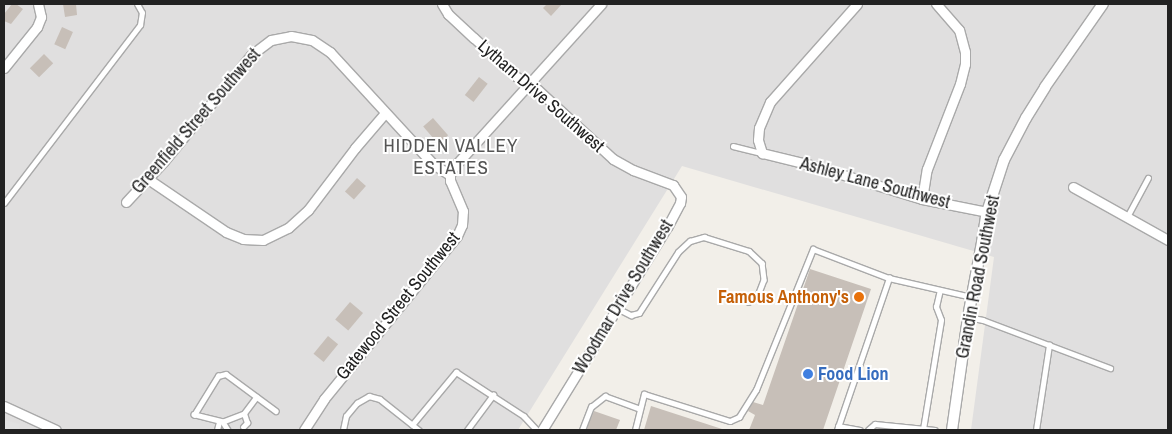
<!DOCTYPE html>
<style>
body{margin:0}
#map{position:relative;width:1172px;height:434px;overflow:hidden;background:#f2efe9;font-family:"Archivo Narrow",sans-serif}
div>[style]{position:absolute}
.residential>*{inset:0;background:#e0dfdf}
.parking>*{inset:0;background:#e2e2e2}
.building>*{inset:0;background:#c7bfb8;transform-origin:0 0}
.roads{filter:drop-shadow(1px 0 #a9a9a9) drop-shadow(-1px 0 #a9a9a9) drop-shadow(0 1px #a9a9a9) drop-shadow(0 -1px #a9a9a9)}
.service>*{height:4.5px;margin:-2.25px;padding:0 2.25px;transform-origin:2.25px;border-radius:2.25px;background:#fff}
.minor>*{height:9px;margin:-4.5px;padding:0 4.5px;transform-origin:4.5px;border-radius:4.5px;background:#fff}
.tertiary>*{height:10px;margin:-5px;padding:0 5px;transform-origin:5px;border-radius:5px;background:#fff}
.dots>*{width:14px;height:14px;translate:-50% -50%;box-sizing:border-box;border:2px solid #fff;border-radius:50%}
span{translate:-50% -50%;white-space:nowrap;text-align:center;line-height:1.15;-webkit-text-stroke:4px #fff;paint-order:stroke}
.street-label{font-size:18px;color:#222}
.food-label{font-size:18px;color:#c56008;font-weight:700}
.right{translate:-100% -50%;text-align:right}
.shop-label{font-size:18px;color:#366cbe;font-weight:700}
.left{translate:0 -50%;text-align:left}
.neighbourhood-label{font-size:19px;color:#555;letter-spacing:1px}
.frame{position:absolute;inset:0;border:5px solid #222;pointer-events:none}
</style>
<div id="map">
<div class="residential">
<div style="clip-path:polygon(4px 4px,1168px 4px,1168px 430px,971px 430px,994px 257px,682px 166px,518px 430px,4px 430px)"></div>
</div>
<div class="parking">
<div style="clip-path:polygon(4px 420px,20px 424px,19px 430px,4px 430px)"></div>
</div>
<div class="building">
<div style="clip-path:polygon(12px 4px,16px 4px,23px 9px,11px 24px,4px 21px,4px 14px)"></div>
<div style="clip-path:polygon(63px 4px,76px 4px,77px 15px,65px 17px)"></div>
<div style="clip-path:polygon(547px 4px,562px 4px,551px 16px,543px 8px)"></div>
<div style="left:62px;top:27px;width:12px;height:19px;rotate:24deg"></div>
<div style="left:44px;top:54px;width:13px;height:20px;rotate:45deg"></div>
<div style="left:479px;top:77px;width:11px;height:23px;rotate:38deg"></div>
<div style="left:433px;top:118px;width:23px;height:13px;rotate:49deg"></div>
<div style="left:357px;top:178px;width:12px;height:18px;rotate:42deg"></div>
<div style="clip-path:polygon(810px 269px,871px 289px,823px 430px,749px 430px,755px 415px,748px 411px,753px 402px,763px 405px)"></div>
<div style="left:350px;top:302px;width:17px;height:23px;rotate:40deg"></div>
<div style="left:328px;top:336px;width:13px;height:23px;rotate:39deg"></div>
<div style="clip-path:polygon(651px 406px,722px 429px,722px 430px,644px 430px)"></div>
<div style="clip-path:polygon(594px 411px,620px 420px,616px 430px,586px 430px)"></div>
</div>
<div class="roads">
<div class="service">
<div style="left:733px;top:146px;width:29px;rotate:14deg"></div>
<div style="left:4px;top:203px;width:224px;rotate:-52.6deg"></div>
<div style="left:140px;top:25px;width:12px;rotate:-81deg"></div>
<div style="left:142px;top:13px;width:10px;rotate:-119deg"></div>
<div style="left:1127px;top:217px;width:44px;rotate:-61.7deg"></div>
<div style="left:617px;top:308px;width:16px;rotate:27deg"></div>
<div style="left:631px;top:315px;width:8px;rotate:-14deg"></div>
<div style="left:639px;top:313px;width:72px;rotate:-57.4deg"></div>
<div style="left:678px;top:252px;width:16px;rotate:-43deg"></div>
<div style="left:690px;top:241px;width:15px;rotate:-16deg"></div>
<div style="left:704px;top:237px;width:47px;rotate:17.3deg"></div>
<div style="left:749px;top:251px;width:18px;rotate:43deg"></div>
<div style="left:762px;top:263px;width:17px;rotate:83deg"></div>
<div style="left:764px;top:280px;width:19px;rotate:111deg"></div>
<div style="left:757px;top:298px;width:9px;rotate:153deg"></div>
<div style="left:749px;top:302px;width:16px;rotate:-166deg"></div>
<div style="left:968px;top:317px;width:15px;rotate:11deg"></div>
<div style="left:983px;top:320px;width:136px;rotate:20.7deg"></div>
<div style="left:257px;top:397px;width:21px;rotate:127deg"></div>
<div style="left:244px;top:414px;width:22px;rotate:159deg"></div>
<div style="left:223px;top:422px;width:30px;rotate:-166deg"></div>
<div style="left:194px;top:415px;width:46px;rotate:-58.4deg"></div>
<div style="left:218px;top:376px;width:8px;rotate:-14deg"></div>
<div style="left:226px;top:374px;width:62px;rotate:36.5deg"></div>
<div style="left:223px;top:422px;width:9px;rotate:58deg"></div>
<div style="left:412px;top:425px;width:69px;rotate:-50.3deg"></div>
<div style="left:456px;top:372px;width:81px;rotate:32.9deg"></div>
<div style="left:524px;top:416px;width:19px;rotate:47deg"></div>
<div style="left:838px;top:426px;width:22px;rotate:10deg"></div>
<div style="left:243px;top:427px;width:6px;rotate:-45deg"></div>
<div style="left:247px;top:423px;width:9px;rotate:-108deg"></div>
<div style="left:923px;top:429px;width:110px;rotate:-80.6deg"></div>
<div style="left:941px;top:320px;width:14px;rotate:-111deg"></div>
<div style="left:936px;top:307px;width:17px;rotate:-77deg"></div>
<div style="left:217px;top:430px;width:8px;rotate:-76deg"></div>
<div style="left:343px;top:430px;width:14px;rotate:-78deg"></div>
<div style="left:346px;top:416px;width:17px;rotate:-50deg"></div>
<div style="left:357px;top:403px;width:14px;rotate:-30deg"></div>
<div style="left:369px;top:396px;width:11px;rotate:15deg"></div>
<div style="left:380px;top:399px;width:50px;rotate:38.5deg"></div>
<div style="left:467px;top:430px;width:44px;rotate:-53.4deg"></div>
<div style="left:582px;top:430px;width:25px;rotate:-69deg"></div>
<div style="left:591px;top:407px;width:18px;rotate:-38deg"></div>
<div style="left:605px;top:396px;width:37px;rotate:20deg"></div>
<div style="left:635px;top:430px;width:37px;rotate:-76deg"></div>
<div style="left:644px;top:394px;width:90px;rotate:17.4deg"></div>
<div style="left:730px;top:421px;width:10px;rotate:-24deg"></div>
<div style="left:739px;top:417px;width:32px;rotate:-58deg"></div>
<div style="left:756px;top:390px;width:152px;rotate:-68deg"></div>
<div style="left:813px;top:249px;width:81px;rotate:20.9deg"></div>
<div style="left:837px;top:430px;width:161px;rotate:-71.1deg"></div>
<div style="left:889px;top:278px;width:85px;rotate:12.9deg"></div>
<div style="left:868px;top:430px;width:9px;rotate:-41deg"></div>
<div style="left:875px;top:424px;width:60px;rotate:5.7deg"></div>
<div style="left:1036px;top:430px;width:86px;rotate:-81.3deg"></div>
</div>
<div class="minor">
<div style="left:442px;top:4px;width:12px;rotate:59deg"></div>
<div style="left:448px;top:14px;width:35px;rotate:43deg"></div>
<div style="left:474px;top:38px;width:59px;rotate:42.3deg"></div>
<div style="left:518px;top:78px;width:23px;rotate:31deg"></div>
<div style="left:538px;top:90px;width:102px;rotate:42.6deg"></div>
<div style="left:613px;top:159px;width:23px;rotate:29deg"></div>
<div style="left:633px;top:170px;width:43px;rotate:20.6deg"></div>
<div style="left:673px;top:185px;width:14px;rotate:56deg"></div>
<div style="left:681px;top:197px;width:6px;rotate:99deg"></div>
<div style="left:680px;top:203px;width:27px;rotate:118deg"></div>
<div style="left:667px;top:227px;width:238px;rotate:121.6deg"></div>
<div style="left:857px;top:4px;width:131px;rotate:131.6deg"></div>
<div style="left:770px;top:102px;width:28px;rotate:113deg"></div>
<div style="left:759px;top:128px;width:12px;rotate:95deg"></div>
<div style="left:758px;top:140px;width:14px;rotate:73deg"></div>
<div style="left:762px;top:153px;width:50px;rotate:13.8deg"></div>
<div style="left:811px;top:165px;width:116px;rotate:17deg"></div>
<div style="left:922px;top:199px;width:66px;rotate:11.3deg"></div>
<div style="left:4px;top:68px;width:53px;rotate:-51.2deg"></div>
<div style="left:37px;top:27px;width:11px;rotate:-68deg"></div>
<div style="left:41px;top:17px;width:13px;rotate:-103deg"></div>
<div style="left:450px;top:175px;width:8px;rotate:-67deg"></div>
<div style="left:453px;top:168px;width:221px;rotate:-47.9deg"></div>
<div style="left:148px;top:179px;width:94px;rotate:34.2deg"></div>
<div style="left:226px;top:232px;width:18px;rotate:22deg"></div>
<div style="left:243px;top:239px;width:20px;rotate:3deg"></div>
<div style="left:263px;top:240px;width:28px;rotate:-26deg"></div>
<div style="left:288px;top:228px;width:27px;rotate:-42deg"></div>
<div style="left:308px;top:210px;width:78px;rotate:-52.8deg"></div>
<div style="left:355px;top:148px;width:46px;rotate:-49.4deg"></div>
<div style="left:1073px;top:187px;width:109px;rotate:29.2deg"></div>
<div style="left:922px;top:199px;width:30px;rotate:-81deg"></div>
<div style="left:927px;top:169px;width:91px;rotate:-68.8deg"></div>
<div style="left:960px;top:84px;width:21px;rotate:-76deg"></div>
<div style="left:965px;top:64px;width:12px;rotate:-90deg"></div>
<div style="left:965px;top:52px;width:23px;rotate:-105deg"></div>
<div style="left:959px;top:30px;width:35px;rotate:-131deg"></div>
<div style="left:126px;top:202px;width:56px;rotate:-47.2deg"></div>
<div style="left:164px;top:161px;width:137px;rotate:-50.6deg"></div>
<div style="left:251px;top:55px;width:25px;rotate:-37deg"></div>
<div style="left:271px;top:40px;width:20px;rotate:-11deg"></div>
<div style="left:291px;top:36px;width:21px;rotate:11deg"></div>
<div style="left:312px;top:40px;width:22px;rotate:34deg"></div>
<div style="left:330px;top:52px;width:152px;rotate:47.4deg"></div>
<div style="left:433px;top:164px;width:20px;rotate:33deg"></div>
<div style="left:4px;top:406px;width:57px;rotate:24.8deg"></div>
<div style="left:304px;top:430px;width:37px;rotate:-57deg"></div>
<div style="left:324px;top:399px;width:210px;rotate:-50.8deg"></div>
<div style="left:457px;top:236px;width:12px;rotate:-66deg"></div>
<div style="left:462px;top:225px;width:14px;rotate:-86deg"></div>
<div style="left:463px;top:211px;width:33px;rotate:-113deg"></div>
<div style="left:450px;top:181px;width:6px;rotate:-90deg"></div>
</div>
<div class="tertiary">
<div style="left:952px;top:430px;width:114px;rotate:-81.9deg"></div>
<div style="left:968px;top:317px;width:76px;rotate:-79.4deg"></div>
<div style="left:982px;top:242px;width:30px;rotate:-81deg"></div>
<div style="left:987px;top:212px;width:55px;rotate:-71.9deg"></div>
<div style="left:1004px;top:160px;width:47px;rotate:-62.4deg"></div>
<div style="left:1026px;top:118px;width:36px;rotate:-58deg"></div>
<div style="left:1045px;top:87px;width:101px;rotate:-55.1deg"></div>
</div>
</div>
<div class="dots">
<div style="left:859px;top:297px;background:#e8710a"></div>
<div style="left:808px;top:374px;background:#3f7fe0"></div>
</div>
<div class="street-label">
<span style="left:541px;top:96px;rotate:41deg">Lytham Drive Southwest</span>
<span style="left:196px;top:121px;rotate:-49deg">Greenfield Street Southwest</span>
<span style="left:875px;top:183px;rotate:15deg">Ashley Lane Southwest</span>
<span style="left:978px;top:277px;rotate:-79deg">Grandin Road Southwest</span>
<span style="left:623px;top:297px;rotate:-59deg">Woodmar Drive Southwest</span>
<span style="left:398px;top:306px;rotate:-51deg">Gatewood Street Southwest</span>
</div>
<div class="food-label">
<span class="right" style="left:849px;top:297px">Famous Anthony's</span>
</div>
<div class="shop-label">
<span class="left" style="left:818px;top:374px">Food Lion</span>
</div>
<div class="neighbourhood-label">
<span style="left:451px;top:157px">HIDDEN VALLEY<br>ESTATES</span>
</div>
<div class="frame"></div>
</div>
